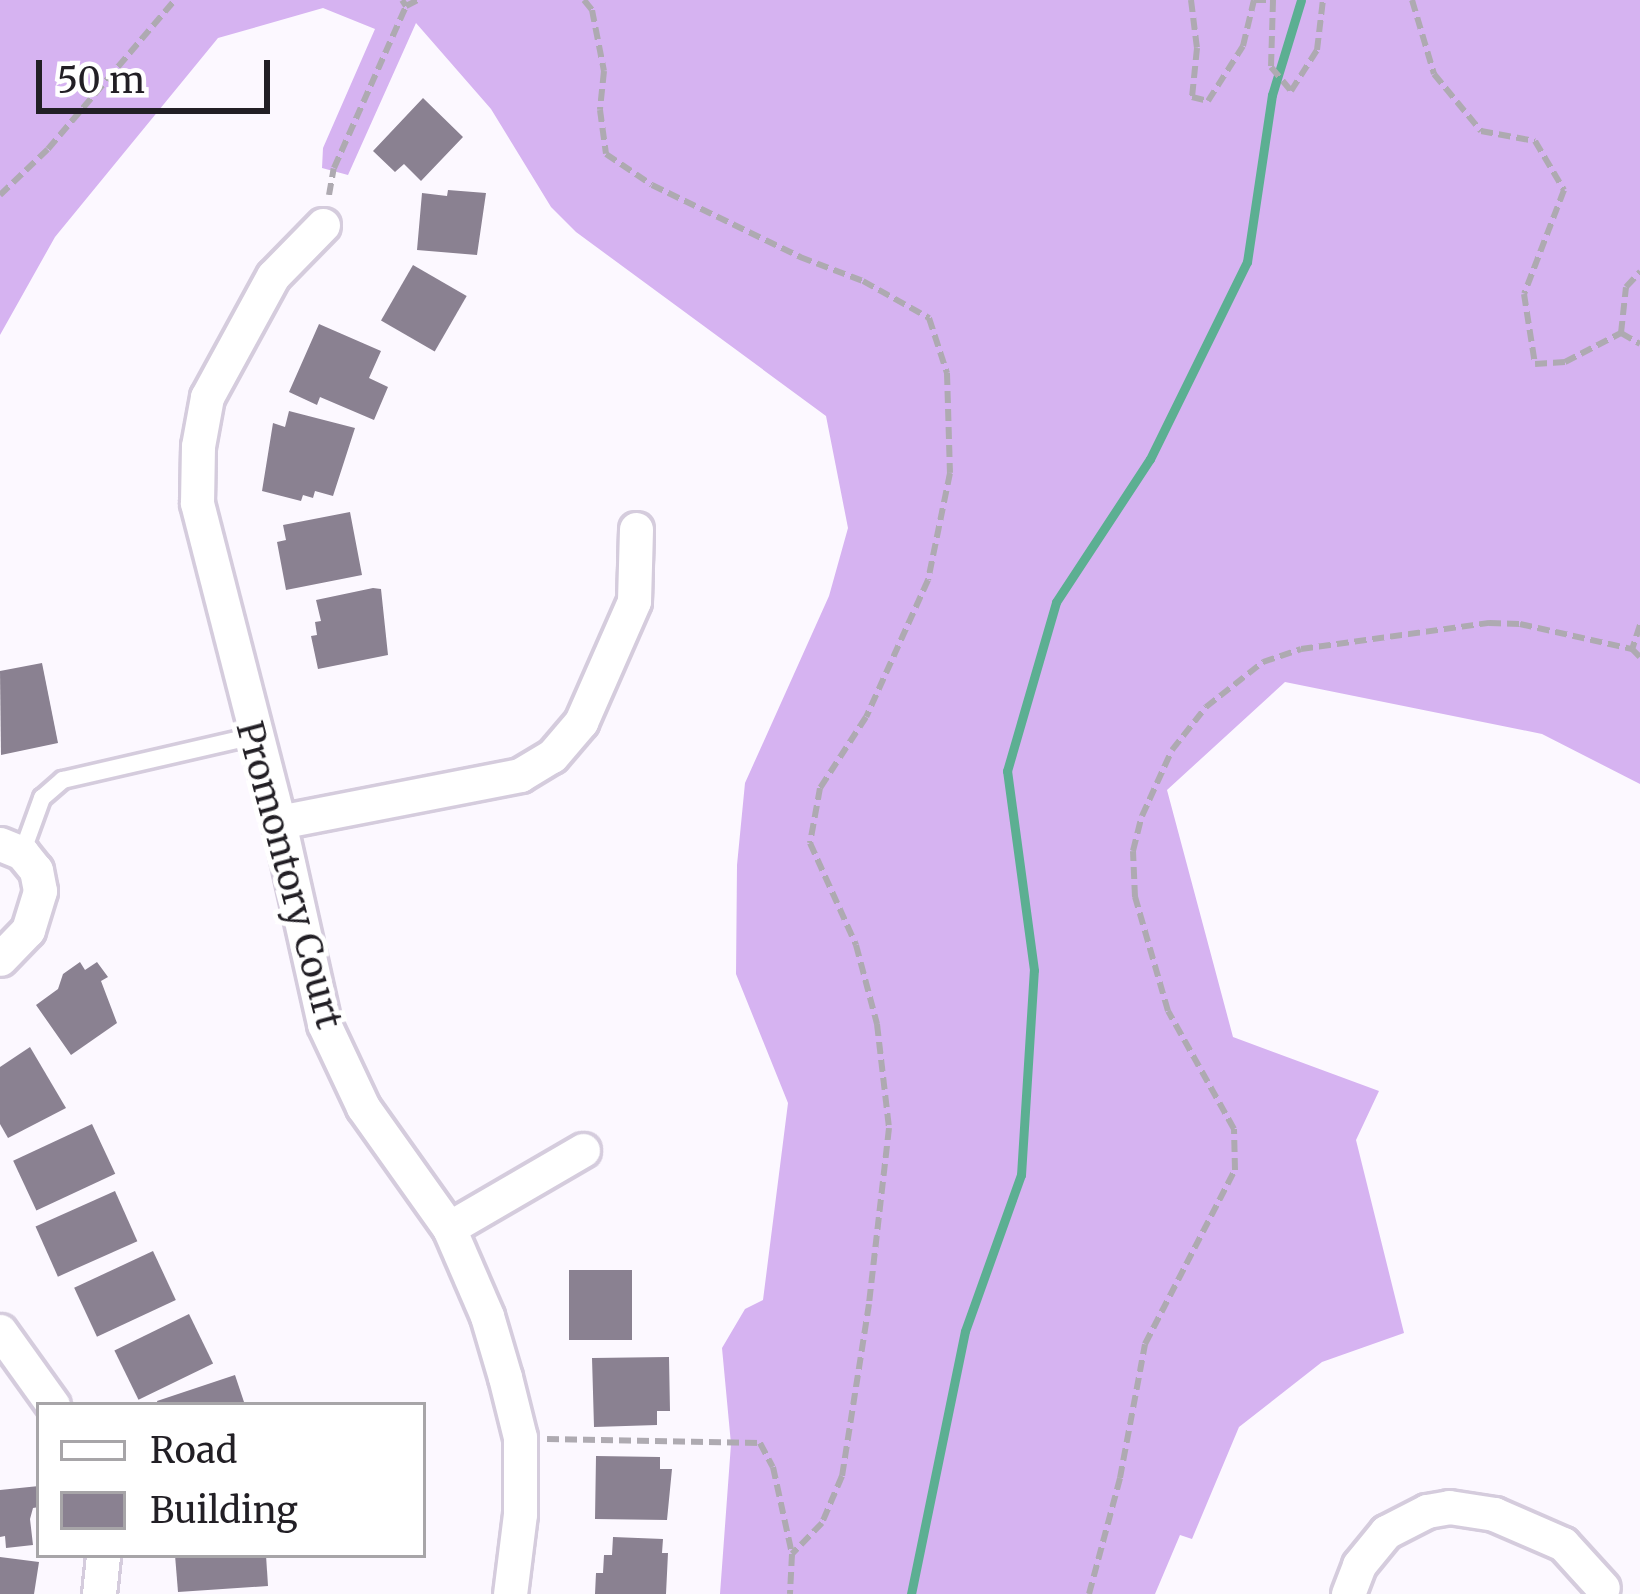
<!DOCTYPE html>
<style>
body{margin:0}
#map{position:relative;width:1640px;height:1594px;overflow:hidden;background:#fcf8ff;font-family:Merriweather,serif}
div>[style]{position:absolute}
.forest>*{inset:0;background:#d6b3f1}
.stream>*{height:9px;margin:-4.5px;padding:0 4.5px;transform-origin:4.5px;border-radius:4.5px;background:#5caf92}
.building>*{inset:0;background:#8a8191;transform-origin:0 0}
.path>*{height:6px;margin-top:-3px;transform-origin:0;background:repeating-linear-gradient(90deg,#aeaab1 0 12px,transparent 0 18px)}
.roads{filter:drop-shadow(3px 0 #d5ccdd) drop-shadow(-3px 0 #d5ccdd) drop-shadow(0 3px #d5ccdd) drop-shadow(0 -3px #d5ccdd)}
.lane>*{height:16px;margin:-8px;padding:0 8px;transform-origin:8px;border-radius:8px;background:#fff}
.street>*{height:33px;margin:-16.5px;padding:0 16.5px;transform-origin:16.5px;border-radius:16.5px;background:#fff}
span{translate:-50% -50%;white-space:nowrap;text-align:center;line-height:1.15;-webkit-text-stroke:10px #fff;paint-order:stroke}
.street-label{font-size:36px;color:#221f25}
.legend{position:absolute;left:36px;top:1402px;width:390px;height:156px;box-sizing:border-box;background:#fff;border:3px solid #a7a5a8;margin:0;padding:15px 21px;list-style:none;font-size:36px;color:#221f25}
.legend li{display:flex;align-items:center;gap:24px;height:60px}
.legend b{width:60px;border:3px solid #a7a5a8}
.scale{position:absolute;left:36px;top:60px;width:234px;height:54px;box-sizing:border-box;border:6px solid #221f25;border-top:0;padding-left:15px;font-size:36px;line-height:42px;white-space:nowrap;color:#221f25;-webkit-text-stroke:9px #fff;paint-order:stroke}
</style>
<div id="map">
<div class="forest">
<div style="clip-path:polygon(0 0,1640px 0,1640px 784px,1542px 734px,1285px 682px,1167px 790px,1233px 1037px,1379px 1091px,1356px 1140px,1404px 1333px,1322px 1362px,1239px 1427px,1192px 1539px,1180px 1535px,1155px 1594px,720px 1594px,731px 1444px,722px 1348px,745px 1309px,763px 1300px,788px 1103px,736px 974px,737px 865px,745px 783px,829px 596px,848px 528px,826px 416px,576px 232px,551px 207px,491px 109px,416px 23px,348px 175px,322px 168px,323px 148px,375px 29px,323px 8px,218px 38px,55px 237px,0 335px)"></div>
</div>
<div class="stream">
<div style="left:911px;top:1594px;width:268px;rotate:-78.4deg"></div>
<div style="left:965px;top:1331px;width:166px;rotate:-70.3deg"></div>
<div style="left:1021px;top:1175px;width:205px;rotate:-86.4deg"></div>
<div style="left:1034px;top:970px;width:201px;rotate:-97.7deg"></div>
<div style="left:1007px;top:771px;width:176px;rotate:-73.8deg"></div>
<div style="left:1056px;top:602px;width:171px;rotate:-56.7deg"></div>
<div style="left:1150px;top:459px;width:220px;rotate:-63.8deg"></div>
<div style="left:1247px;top:262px;width:169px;rotate:-81.5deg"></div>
<div style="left:1272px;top:95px;width:99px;rotate:-73deg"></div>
</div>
<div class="building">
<div style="clip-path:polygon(423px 98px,463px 137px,421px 181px,404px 164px,395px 172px,373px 151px)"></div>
<div style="clip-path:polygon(448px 190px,486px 193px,477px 255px,417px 250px,422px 193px,447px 196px)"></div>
<div style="left:413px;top:265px;width:62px;height:64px;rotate:30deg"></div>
<div style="clip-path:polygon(319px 324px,381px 351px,369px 378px,388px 387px,374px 420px,320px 397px,317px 405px,289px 392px)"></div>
<div style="clip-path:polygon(289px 411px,355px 428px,333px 496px,315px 491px,313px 498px,303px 495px,301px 501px,262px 491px,273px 423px,285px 427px)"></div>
<div style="clip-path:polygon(350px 512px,362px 575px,286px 590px,277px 542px,286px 540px,283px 525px)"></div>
<div style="clip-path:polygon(373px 588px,381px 589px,388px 655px,318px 669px,311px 636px,317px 635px,315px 622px,321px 621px,316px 600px)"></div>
<div style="clip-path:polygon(42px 663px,58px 743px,1px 755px,0 671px)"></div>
<div style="clip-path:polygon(80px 962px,85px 970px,97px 962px,108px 977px,101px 981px,117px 1023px,71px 1055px,36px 1005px,58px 989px,63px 974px)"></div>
<div style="clip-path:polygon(30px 1047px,66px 1108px,8px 1138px,0 1124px,0 1067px)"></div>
<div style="left:92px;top:1124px;width:55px;height:87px;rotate:65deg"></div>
<div style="left:115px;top:1191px;width:55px;height:87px;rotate:66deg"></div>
<div style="left:153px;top:1251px;width:54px;height:87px;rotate:65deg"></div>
<div style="left:632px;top:1270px;width:70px;height:63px;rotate:90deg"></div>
<div style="left:189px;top:1314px;width:55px;height:83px;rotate:64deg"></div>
<div style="clip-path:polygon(669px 1357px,670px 1411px,657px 1411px,657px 1425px,594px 1427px,592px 1358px)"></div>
<div style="clip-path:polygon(235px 1375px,245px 1405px,158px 1405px,157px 1401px)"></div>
<div style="clip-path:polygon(596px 1456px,660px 1457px,660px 1469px,672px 1469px,667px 1520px,595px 1519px)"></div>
<div style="clip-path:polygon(39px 1486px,39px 1507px,33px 1508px,30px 1519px,33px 1545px,6px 1548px,5px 1536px,0 1537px,0 1490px)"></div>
<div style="clip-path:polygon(613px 1537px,663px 1539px,662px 1553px,668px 1553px,666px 1594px,595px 1594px,596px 1573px,603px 1573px,604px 1555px,612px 1555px)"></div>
<div style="clip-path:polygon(175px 1555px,266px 1555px,268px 1586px,178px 1592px)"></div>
<div style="clip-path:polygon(0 1557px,39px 1562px,34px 1594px,0 1594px)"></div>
</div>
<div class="path">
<div style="left:584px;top:0;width:13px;rotate:51deg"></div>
<div style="left:592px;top:10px;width:62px;rotate:78.9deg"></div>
<div style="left:604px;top:71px;width:39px;rotate:96deg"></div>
<div style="left:600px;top:110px;width:44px;rotate:82.2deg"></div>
<div style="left:606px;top:154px;width:55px;rotate:34deg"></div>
<div style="left:652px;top:185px;width:165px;rotate:25.9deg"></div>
<div style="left:800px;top:257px;width:67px;rotate:20.9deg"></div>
<div style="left:863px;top:281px;width:76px;rotate:29.3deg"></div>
<div style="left:929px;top:318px;width:58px;rotate:71.9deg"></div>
<div style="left:947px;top:373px;width:100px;rotate:88.3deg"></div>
<div style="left:950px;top:473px;width:109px;rotate:101.6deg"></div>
<div style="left:928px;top:580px;width:150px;rotate:114.3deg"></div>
<div style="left:866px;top:717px;width:85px;rotate:122.9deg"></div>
<div style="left:820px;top:788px;width:56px;rotate:100.3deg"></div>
<div style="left:810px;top:843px;width:112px;rotate:65.7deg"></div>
<div style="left:856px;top:945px;width:82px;rotate:75.1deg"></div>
<div style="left:877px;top:1024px;width:105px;rotate:83.4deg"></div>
<div style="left:889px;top:1128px;width:177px;rotate:96.5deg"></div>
<div style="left:869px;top:1304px;width:174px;rotate:98.9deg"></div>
<div style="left:842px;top:1476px;width:51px;rotate:113.1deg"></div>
<div style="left:822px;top:1523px;width:43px;rotate:134.1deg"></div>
<div style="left:1191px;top:0;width:48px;rotate:82.9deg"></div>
<div style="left:1197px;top:48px;width:49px;rotate:95.8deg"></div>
<div style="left:1192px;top:97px;width:16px;rotate:14deg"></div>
<div style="left:1208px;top:101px;width:65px;rotate:-57.5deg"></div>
<div style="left:1243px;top:46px;width:47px;rotate:-76.6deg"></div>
<div style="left:1254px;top:0;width:19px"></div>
<div style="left:1273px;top:0;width:67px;rotate:91.7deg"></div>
<div style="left:1271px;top:67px;width:31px;rotate:50deg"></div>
<div style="left:1291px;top:91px;width:49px;rotate:-57.6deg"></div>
<div style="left:1317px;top:50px;width:50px;rotate:-83.2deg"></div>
<div style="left:1412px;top:0;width:77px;rotate:73.4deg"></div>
<div style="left:1434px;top:74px;width:74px;rotate:50.5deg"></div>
<div style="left:1481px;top:131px;width:55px;rotate:10.5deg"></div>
<div style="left:1535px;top:141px;width:57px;rotate:59.4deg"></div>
<div style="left:1564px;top:190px;width:111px;rotate:111deg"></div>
<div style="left:1524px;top:294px;width:71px;rotate:81.1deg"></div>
<div style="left:1535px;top:364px;width:30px;rotate:-4deg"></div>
<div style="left:1565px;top:362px;width:63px;rotate:-27.4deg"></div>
<div style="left:1621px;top:333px;width:22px;rotate:30deg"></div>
<div style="left:406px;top:6px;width:13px;rotate:-27deg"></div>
<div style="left:0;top:195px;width:66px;rotate:-43.8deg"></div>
<div style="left:48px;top:149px;width:196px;rotate:-49.6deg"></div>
<div style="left:329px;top:195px;width:27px;rotate:-80deg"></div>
<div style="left:334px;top:168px;width:177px;rotate:-66deg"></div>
<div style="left:406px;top:6px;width:7px;rotate:-124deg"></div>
<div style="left:1621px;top:333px;width:46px;rotate:-83.8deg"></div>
<div style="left:1626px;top:287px;width:21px;rotate:-47deg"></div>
<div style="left:1640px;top:625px;width:25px;rotate:108deg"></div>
<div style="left:1632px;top:649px;width:11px;rotate:45deg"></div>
<div style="left:547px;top:1439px;width:213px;rotate:1.1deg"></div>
<div style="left:760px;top:1443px;width:27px;rotate:62deg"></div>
<div style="left:773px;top:1467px;width:89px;rotate:77.7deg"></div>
<div style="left:792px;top:1554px;width:40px;rotate:92.9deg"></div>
<div style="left:1089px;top:1594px;width:120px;rotate:-75deg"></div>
<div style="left:1120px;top:1478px;width:136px;rotate:-79.4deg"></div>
<div style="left:1145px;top:1344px;width:196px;rotate:-62.7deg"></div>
<div style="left:1235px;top:1170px;width:41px;rotate:-91.4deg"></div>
<div style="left:1234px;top:1129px;width:135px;rotate:-119.2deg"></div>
<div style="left:1168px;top:1011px;width:119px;rotate:-106.1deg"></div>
<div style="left:1135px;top:897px;width:46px;rotate:-92.5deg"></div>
<div style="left:1133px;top:851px;width:36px;rotate:-76deg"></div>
<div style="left:1142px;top:816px;width:72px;rotate:-65.6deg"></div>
<div style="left:1172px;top:750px;width:55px;rotate:-51.7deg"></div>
<div style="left:1206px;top:707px;width:73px;rotate:-38.3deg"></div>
<div style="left:1263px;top:662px;width:40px;rotate:-18.9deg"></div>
<div style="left:1301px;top:649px;width:190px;rotate:-7.9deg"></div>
<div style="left:1489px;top:623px;width:31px;rotate:2deg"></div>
<div style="left:1520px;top:624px;width:115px;rotate:12.6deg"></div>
</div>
<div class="roads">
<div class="lane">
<div style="left:22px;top:853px;width:59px;rotate:-70deg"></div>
<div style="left:42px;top:798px;width:28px;rotate:-41deg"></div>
<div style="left:63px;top:780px;width:195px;rotate:-13deg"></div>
</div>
<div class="street">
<div style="left:323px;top:225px;width:71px;rotate:134.4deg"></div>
<div style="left:273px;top:276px;width:138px;rotate:118.6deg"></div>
<div style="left:207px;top:397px;width:50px;rotate:100.4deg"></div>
<div style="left:198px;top:446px;width:57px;rotate:91deg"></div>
<div style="left:197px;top:503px;width:329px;rotate:75.6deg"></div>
<div style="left:279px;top:822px;width:207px;rotate:77.4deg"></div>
<div style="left:324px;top:1024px;width:92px;rotate:64.8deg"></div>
<div style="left:363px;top:1107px;width:148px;rotate:54.6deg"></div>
<div style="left:449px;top:1228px;width:96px;rotate:66.6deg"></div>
<div style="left:487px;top:1316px;width:64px;rotate:73.6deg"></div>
<div style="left:505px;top:1377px;width:62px;rotate:76deg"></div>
<div style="left:520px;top:1437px;width:77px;rotate:90deg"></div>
<div style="left:520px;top:1514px;width:81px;rotate:97.1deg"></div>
<div style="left:279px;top:822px;width:246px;rotate:-11deg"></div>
<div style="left:520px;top:775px;width:37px;rotate:-31deg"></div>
<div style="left:552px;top:756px;width:45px;rotate:-49.5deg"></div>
<div style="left:581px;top:722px;width:132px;rotate:-66.3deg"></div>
<div style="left:634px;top:601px;width:72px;rotate:-88.4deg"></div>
<div style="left:0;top:844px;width:24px;rotate:22deg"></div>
<div style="left:22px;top:853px;width:22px;rotate:51deg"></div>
<div style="left:36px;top:870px;width:21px;rotate:79deg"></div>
<div style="left:40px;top:891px;width:41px;rotate:107.1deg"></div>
<div style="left:28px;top:930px;width:40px;rotate:134deg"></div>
<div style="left:449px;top:1228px;width:155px;rotate:-30.2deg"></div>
<div style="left:0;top:1331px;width:91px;rotate:54.4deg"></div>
<div style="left:99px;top:1594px;width:39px;rotate:-84deg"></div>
<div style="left:1348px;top:1594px;width:31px;rotate:-69deg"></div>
<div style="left:1359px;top:1565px;width:43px;rotate:-50.7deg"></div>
<div style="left:1386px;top:1532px;width:46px;rotate:-27.1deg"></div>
<div style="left:1427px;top:1511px;width:22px;rotate:-10deg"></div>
<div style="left:1449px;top:1507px;width:46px;rotate:8.8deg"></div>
<div style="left:1494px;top:1514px;width:75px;rotate:23.5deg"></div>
<div style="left:1563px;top:1544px;width:59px;rotate:47.7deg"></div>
</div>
</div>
<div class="street-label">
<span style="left:289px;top:875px;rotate:75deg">Promontory Court</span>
</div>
<ul class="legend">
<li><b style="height:15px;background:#fff"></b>Road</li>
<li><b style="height:33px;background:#8a8191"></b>Building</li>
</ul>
<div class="scale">50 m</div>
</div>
